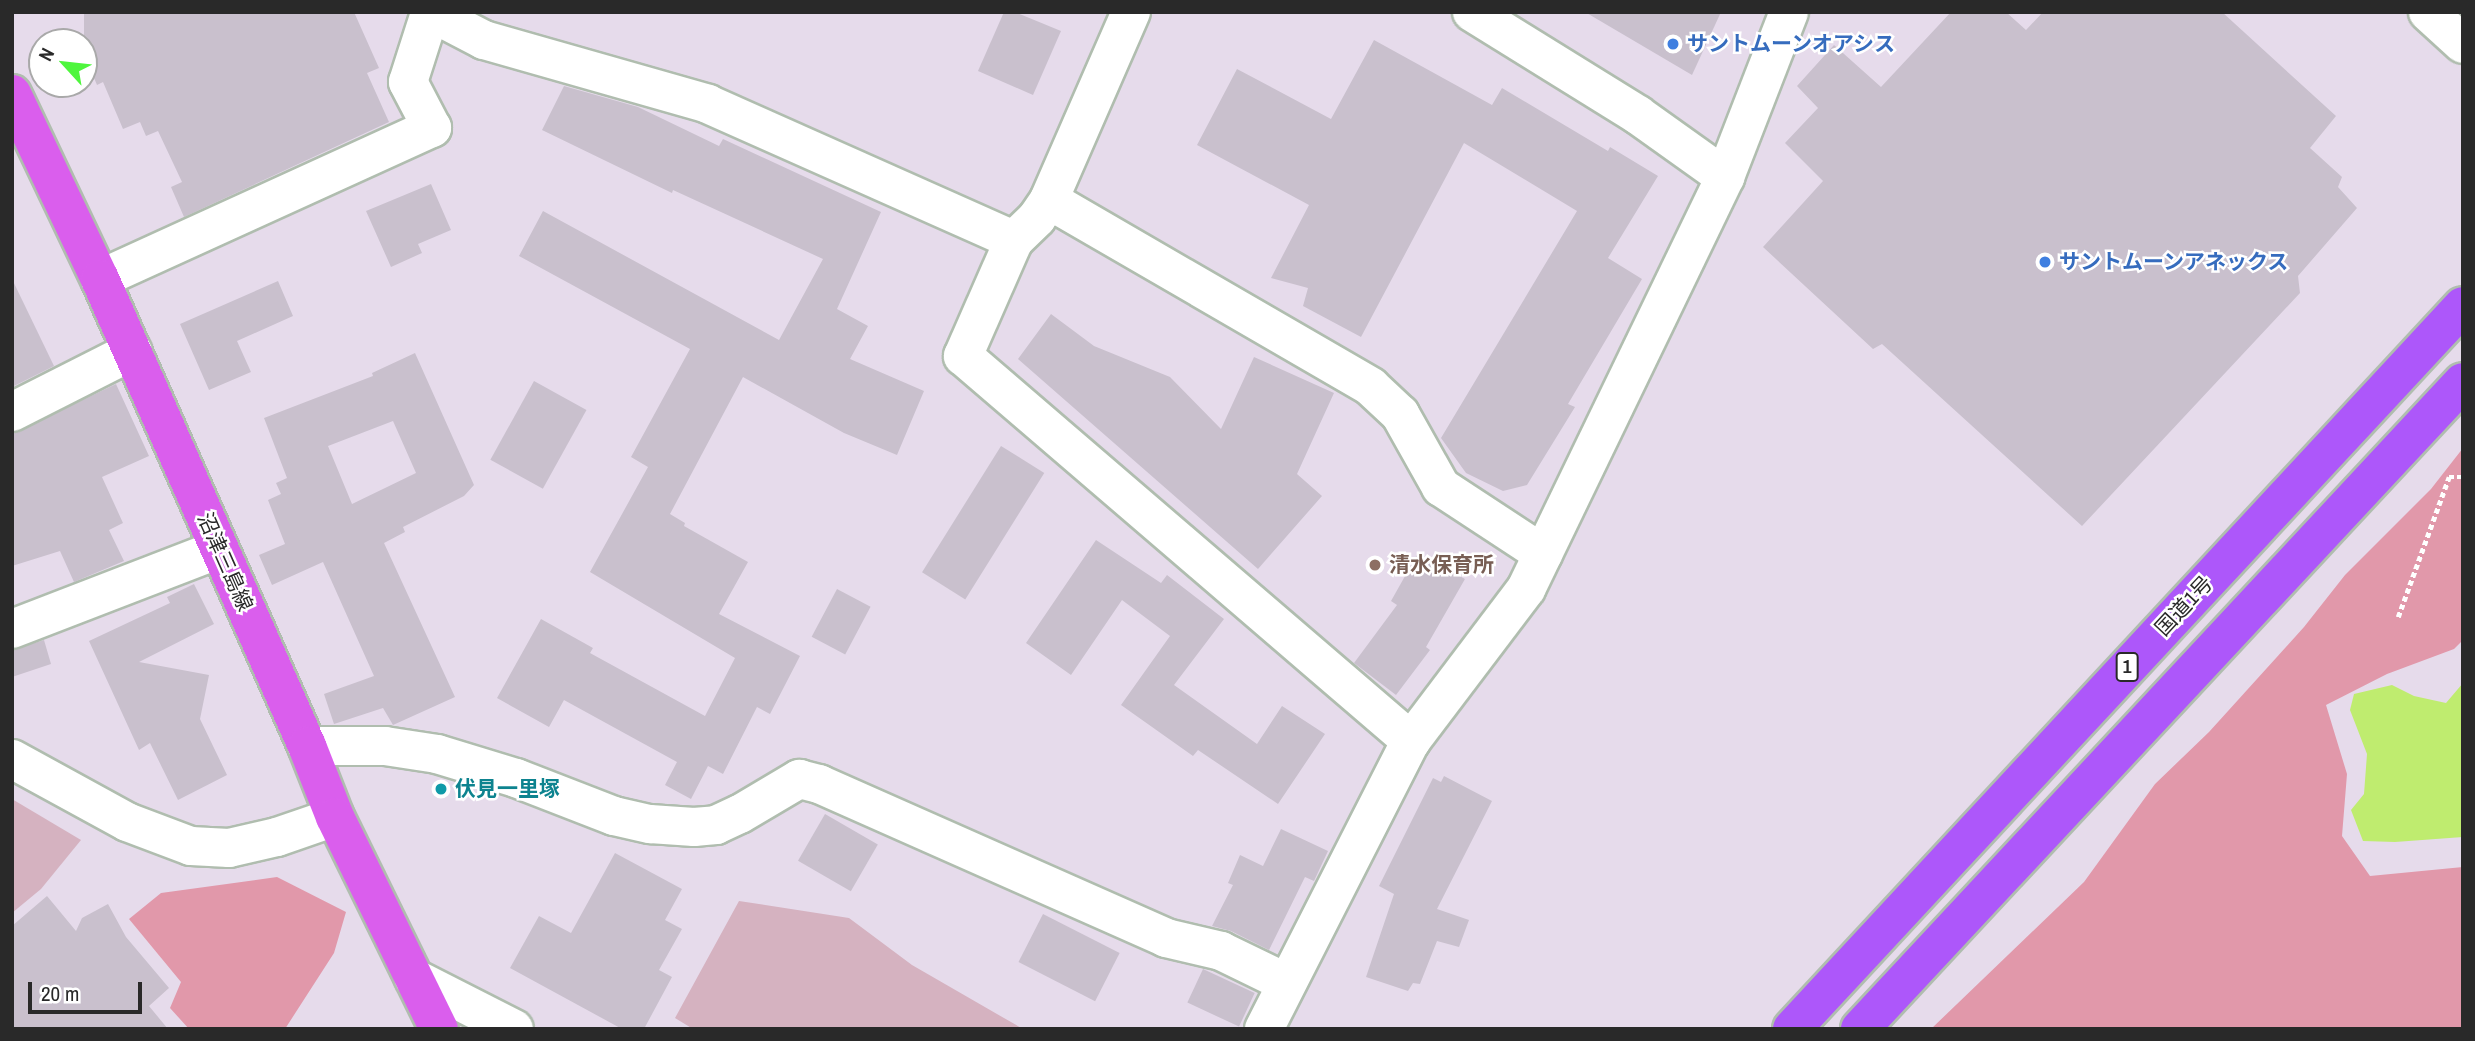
<!DOCTYPE html>
<meta charset="utf-8">
<style>
body{margin:0}
#map{position:relative;width:2475px;height:1041px;overflow:hidden;background:#e6dbeb;font-family:"Archivo Narrow","Noto Sans JP",sans-serif}
div>[style]{position:absolute}
.green>*{inset:0;background:#e198aa}
.cemetery>*{inset:0;background:#d5b2c0}
.water>*{inset:0;background:#bfec6f}
.building>*{inset:0;background:#c9c0cd;transform-origin:0 0}
.path>*{height:4.5px;margin-top:-2.25px;transform-origin:0;background:repeating-linear-gradient(90deg,#fff 0 5px,transparent 0 8.5px)}
.roads{filter:drop-shadow(2px 0 #b0bdaf) drop-shadow(-2px 0 #b0bdaf) drop-shadow(0 2px #b0bdaf) drop-shadow(0 -2px #b0bdaf)}
.minor>*{height:38px;margin:-19px;padding:0 19px;transform-origin:19px;border-radius:19px;background:#fff}
.major>*{height:38px;margin:-19px;padding:0 19px;transform-origin:19px;border-radius:19px;background:#da5eed}
.highway>*{height:38px;margin:-19px;padding:0 19px;transform-origin:19px;border-radius:19px;background:#ad57fa}
.dots>*{width:19px;height:19px;translate:-50% -50%;box-sizing:border-box;border:4px solid #fff;border-radius:50%}
span{translate:-50% -50%;white-space:nowrap;text-align:center;line-height:1.15;-webkit-text-stroke:5px #fff;paint-order:stroke}
.shield-label span{padding:2px 5px;background:#fff;border:2px solid;border-radius:5px;-webkit-text-stroke-width:0}
.shield-label{font-size:19px;color:#292929;font-weight:700}
.shop-label{font-size:21px;color:#366cbe;font-weight:700}
.left{translate:0 -50%;text-align:left}
.street-label{font-size:21px;color:#292929}
.education-label{font-size:21px;color:#785e54;font-weight:700}
.culture-label{font-size:21px;color:#0d838f;font-weight:700}
.frame{position:absolute;inset:0;border:14px solid #292929;pointer-events:none}
.north{position:absolute;left:28px;top:28px;width:70px;height:70px;box-sizing:border-box;background:#fff;border:2px solid #a9a9a9;border-radius:50%;rotate:297deg;font-size:19px;font-weight:700;line-height:28px;text-align:center;color:#292929}
.north::after{content:'';display:block;margin:auto;width:24px;height:32px;background:#4ef63d;clip-path:polygon(50% 0,100% 100%,50% 72%,0 100%)}
.scale{position:absolute;left:28px;top:982px;width:114px;height:32px;box-sizing:border-box;border:4px solid #292929;border-top:0;padding-left:9px;font-size:21px;line-height:24px;white-space:nowrap;color:#292929;-webkit-text-stroke:5px #fff;paint-order:stroke}
</style>
<div id="map">
<div class="green">
<div style="clip-path:polygon(2463px 448px,2463px 640px,2454px 649px,2387px 674px,2326px 705px,2347px 774px,2342px 836px,2370px 876px,2463px 867px,2463px 1029px,1931px 1029px,2084px 882px,2155px 784px,2209px 732px,2304px 627px,2345px 575px,2431px 489px)"></div>
<div style="clip-path:polygon(277px 877px,346px 912px,334px 953px,285px 1029px,189px 1029px,170px 1008px,181px 982px,129px 919px,161px 893px)"></div>
</div>
<div class="cemetery">
<div style="clip-path:polygon(12px 799px,81px 840px,41px 889px,12px 913px)"></div>
<div style="clip-path:polygon(739px 901px,849px 918px,912px 965px,1023px 1029px,693px 1029px,675px 1018px)"></div>
</div>
<div class="water">
<div style="clip-path:polygon(2463px 683px,2463px 837px,2395px 842px,2363px 841px,2351px 810px,2364px 794px,2367px 754px,2350px 710px,2354px 694px,2392px 685px,2414px 696px,2446px 703px)"></div>
</div>
<div class="building">
<div style="clip-path:polygon(84px 12px,354px 12px,379px 68px,367px 73px,389px 122px,184px 217px,171px 187px,182px 182px,158px 131px,146px 136px,140px 122px,123px 129px,103px 82px,97px 85px,84px 54px)"></div>
<div style="clip-path:polygon(1004px 12px,1015px 12px,1061px 31px,1033px 95px,978px 71px)"></div>
<div style="clip-path:polygon(1585px 12px,1721px 12px,1692px 75px)"></div>
<div style="clip-path:polygon(1951px 12px,2006px 12px,2026px 30px,2043px 12px,2222px 12px,2336px 116px,2310px 148px,2342px 177px,2338px 187px,2357px 208px,2298px 276px,2300px 293px,2082px 526px,1882px 344px,1873px 349px,1763px 247px,1823px 181px,1785px 143px,1818px 108px,1797px 86px,1834px 45px,1881px 87px)"></div>
<div style="clip-path:polygon(1374px 40px,1492px 105px,1502px 88px,1608px 151px,1610px 147px,1658px 176px,1608px 258px,1642px 279px,1568px 404px,1575px 407px,1527px 485px,1503px 491px,1466px 473px,1441px 438px,1577px 211px,1464px 143px,1361px 337px,1303px 306px,1308px 288px,1271px 278px,1309px 205px,1197px 145px,1237px 69px,1331px 119px)"></div>
<div style="clip-path:polygon(564px 86px,638px 107px,719px 146px,723px 139px,881px 212px,837px 309px,868px 326px,850px 359px,924px 391px,897px 455px,844px 433px,743px 377px,670px 514px,685px 523px,684px 526px,748px 562px,719px 614px,800px 656px,770px 714px,757px 707px,723px 774px,708px 766px,691px 799px,665px 785px,677px 762px,564px 700px,549px 727px,497px 698px,541px 619px,593px 648px,590px 653px,705px 716px,735px 658px,590px 572px,648px 467px,631px 457px,690px 349px,519px 256px,543px 211px,779px 340px,823px 259px,673px 190px,672px 193px,542px 130px)"></div>
<div style="clip-path:polygon(431px 184px,451px 230px,418px 244px,422px 253px,391px 267px,366px 211px)"></div>
<div style="clip-path:polygon(12px 279px,54px 366px,12px 387px)"></div>
<div style="clip-path:polygon(278px 281px,293px 316px,237px 341px,251px 372px,209px 390px,180px 324px)"></div>
<div style="clip-path:polygon(1051px 314px,1094px 346px,1170px 377px,1221px 429px,1254px 357px,1334px 393px,1297px 474px,1322px 496px,1258px 569px,1018px 359px)"></div>
<div style="clip-path:polygon(evenodd,415px 353px,474px 485px,464px 496px,403px 527px,405px 532px,384px 543px,455px 697px,393px 725px,383px 708px,334px 724px,324px 694px,374px 676px,323px 562px,272px 585px,259px 555px,285px 544px,268px 500px,281px 494px,276px 483px,287px 478px,264px 418px,373px 376px,372px 373px,415px 353px,393px 421px,416px 473px,352px 504px,328px 446px,393px 421px)"></div>
<div style="left:534px;top:381px;width:60px;height:90px;rotate:29deg"></div>
<div style="clip-path:polygon(116px 384px,149px 456px,102px 477px,123px 523px,109px 530px,124px 561px,74px 582px,60px 551px,12px 566px,12px 434px)"></div>
<div style="left:1001px;top:446px;width:51px;height:149px;rotate:32deg"></div>
<div style="clip-path:polygon(1096px 540px,1161px 583px,1167px 575px,1224px 619px,1174px 685px,1257px 744px,1282px 706px,1325px 734px,1278px 804px,1198px 750px,1193px 756px,1121px 705px,1170px 636px,1122px 600px,1071px 675px,1026px 643px)"></div>
<div style="clip-path:polygon(1418px 553px,1465px 579px,1426px 647px,1430px 650px,1396px 695px,1354px 663px,1397px 605px,1391px 601px)"></div>
<div style="clip-path:polygon(194px 584px,214px 624px,139px 662px,209px 675px,200px 719px,227px 775px,178px 800px,150px 743px,139px 750px,89px 641px,170px 603px,167px 597px)"></div>
<div style="left:837px;top:589px;width:38px;height:54px;rotate:28deg"></div>
<div style="clip-path:polygon(44px 640px,51px 664px,12px 677px,12px 650px)"></div>
<div style="clip-path:polygon(1444px 776px,1492px 801px,1437px 909px,1469px 920px,1459px 947px,1437px 941px,1420px 984px,1413px 983px,1408px 991px,1366px 977px,1394px 894px,1379px 886px,1433px 778px,1441px 782px)"></div>
<div style="left:825px;top:814px;width:61px;height:54px;rotate:30deg"></div>
<div style="clip-path:polygon(1281px 829px,1328px 851px,1314px 881px,1305px 877px,1269px 950px,1231px 931px,1212px 926px,1233px 885px,1228px 883px,1240px 855px,1263px 866px)"></div>
<div style="clip-path:polygon(615px 853px,682px 889px,665px 920px,682px 929px,659px 970px,672px 977px,644px 1029px,622px 1029px,510px 968px,539px 916px,571px 933px)"></div>
<div style="clip-path:polygon(47px 896px,76px 931px,82px 918px,108px 904px,126px 937px,169px 988px,149px 1006px,168px 1029px,12px 1029px,12px 926px)"></div>
<div style="left:1043px;top:914px;width:86px;height:54px;rotate:27deg"></div>
<div style="left:1203px;top:969px;width:57px;height:37px;rotate:25deg"></div>
</div>
<div class="path">
<div style="left:2398px;top:617px;width:149px;rotate:-70deg"></div>
<div style="left:2449px;top:477px;width:14px"></div>
</div>
<div class="roads">
<div class="minor">
<div style="left:430px;top:12px;width:61px;rotate:27.4deg"></div>
<div style="left:484px;top:40px;width:233px;rotate:15.9deg"></div>
<div style="left:708px;top:104px;width:335px;rotate:24deg"></div>
<div style="left:1131px;top:12px;width:205px;rotate:113.6deg"></div>
<div style="left:1049px;top:200px;width:22px;rotate:124deg"></div>
<div style="left:1037px;top:218px;width:32px;rotate:136deg"></div>
<div style="left:1014px;top:240px;width:127px;rotate:113.7deg"></div>
<div style="left:963px;top:356px;width:591px;rotate:40.67deg"></div>
<div style="left:1472px;top:12px;width:195px;rotate:31.8deg"></div>
<div style="left:1638px;top:115px;width:107px;rotate:35.5deg"></div>
<div style="left:2428px;top:12px;width:47px;rotate:42.4deg"></div>
<div style="left:1049px;top:200px;width:372px;rotate:30.1deg"></div>
<div style="left:1371px;top:387px;width:40px;rotate:43deg"></div>
<div style="left:1400px;top:414px;width:84px;rotate:60.7deg"></div>
<div style="left:1441px;top:487px;width:122px;rotate:33.3deg"></div>
<div style="left:100px;top:279px;width:365px;rotate:-24.5deg"></div>
<div style="left:432px;top:128px;width:52px;rotate:-117.6deg"></div>
<div style="left:408px;top:82px;width:72px;rotate:-72.3deg"></div>
<div style="left:12px;top:412px;width:135px;rotate:-26.9deg"></div>
<div style="left:12px;top:629px;width:222px;rotate:-21.1deg"></div>
<div style="left:307px;top:746px;width:78px"></div>
<div style="left:385px;top:746px;width:53px;rotate:8.7deg"></div>
<div style="left:437px;top:754px;width:83px;rotate:16.9deg"></div>
<div style="left:516px;top:778px;width:105px;rotate:21.2deg"></div>
<div style="left:614px;top:816px;width:37px;rotate:13deg"></div>
<div style="left:650px;top:824px;width:44px;rotate:3.9deg"></div>
<div style="left:694px;top:827px;width:22px;rotate:-5deg"></div>
<div style="left:716px;top:825px;width:26px;rotate:-25deg"></div>
<div style="left:740px;top:814px;width:69px;rotate:-30.7deg"></div>
<div style="left:799px;top:779px;width:21px;rotate:14deg"></div>
<div style="left:819px;top:784px;width:380px;rotate:23.9deg"></div>
<div style="left:1166px;top:938px;width:57px;rotate:13.3deg"></div>
<div style="left:1221px;top:951px;width:73px;rotate:25.9deg"></div>
<div style="left:12px;top:759px;width:131px;rotate:28.7deg"></div>
<div style="left:127px;top:822px;width:68px;rotate:20.6deg"></div>
<div style="left:191px;top:846px;width:38px;rotate:3deg"></div>
<div style="left:229px;top:848px;width:49px;rotate:-12.9deg"></div>
<div style="left:277px;top:837px;width:61px;rotate:-19deg"></div>
<div style="left:414px;top:978px;width:112px;rotate:27deg"></div>
<div style="left:1264px;top:1029px;width:323px;rotate:-63deg"></div>
<div style="left:1411px;top:741px;width:191px;rotate:-52.9deg"></div>
<div style="left:1526px;top:589px;width:458px;rotate:-64.2deg"></div>
<div style="left:1725px;top:177px;width:177px;rotate:-68.8deg"></div>
</div>
<div class="major">
<div style="left:12px;top:94px;width:205px;rotate:64.6deg"></div>
<div style="left:100px;top:279px;width:511px;rotate:66.09deg"></div>
<div style="left:307px;top:746px;width:76px;rotate:68.5deg"></div>
<div style="left:335px;top:817px;width:236px;rotate:63.9deg"></div>
</div>
<div class="highway">
<div style="left:1792px;top:1029px;width:986px;rotate:-47.14deg"></div>
<div style="left:1860px;top:1029px;width:884px;rotate:-47.02deg"></div>
</div>
</div>
<div class="dots">
<div style="left:1673px;top:44px;background:#3f7fe0"></div>
<div style="left:2045px;top:262px;background:#3f7fe0"></div>
<div style="left:1375px;top:565px;background:#8d6e63"></div>
<div style="left:441px;top:789px;background:#0f9aa8"></div>
</div>
<div class="shield-label">
<span style="left:2127px;top:667px">1</span>
</div>
<div class="shop-label">
<span class="left" style="left:1687px;top:44px">サントムーンオアシス</span>
<span class="left" style="left:2059px;top:262px">サントムーンアネックス</span>
</div>
<div class="street-label">
<span style="left:225px;top:562px;rotate:66deg">沼津三島線</span>
<span style="left:2184px;top:606px;rotate:-47deg">国道1号</span>
</div>
<div class="education-label">
<span class="left" style="left:1389px;top:565px">清水保育所</span>
</div>
<div class="culture-label">
<span class="left" style="left:455px;top:789px">伏見一里塚</span>
</div>
<div class="frame"></div>
<div class="north">N</div>
<div class="scale">20 m</div>
</div>
